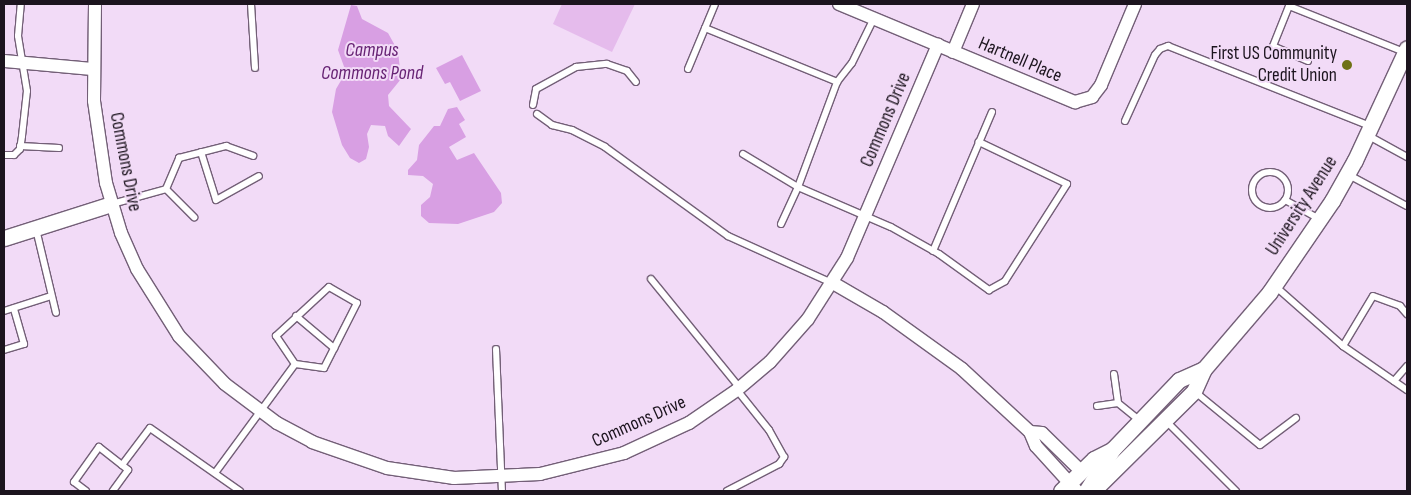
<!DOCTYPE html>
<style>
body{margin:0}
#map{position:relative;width:1411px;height:495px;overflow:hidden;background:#f2dbf7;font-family:"Sofia Sans Condensed",sans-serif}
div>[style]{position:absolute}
.green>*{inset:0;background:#e5bbec}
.water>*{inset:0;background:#d89fe3}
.roads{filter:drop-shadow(1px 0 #735f77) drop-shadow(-1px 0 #735f77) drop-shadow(0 1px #735f77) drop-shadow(0 -1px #735f77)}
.service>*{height:6px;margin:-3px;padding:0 3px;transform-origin:3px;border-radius:3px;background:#fff}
.service>.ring{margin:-3px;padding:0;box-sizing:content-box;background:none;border:6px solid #fff;border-radius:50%}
.minor>*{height:12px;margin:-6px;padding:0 6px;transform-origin:6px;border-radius:6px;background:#fff}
.tertiary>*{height:15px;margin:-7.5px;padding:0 7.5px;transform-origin:7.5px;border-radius:7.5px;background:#fff}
.dots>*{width:14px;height:14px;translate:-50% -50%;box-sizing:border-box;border:2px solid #f2dbf7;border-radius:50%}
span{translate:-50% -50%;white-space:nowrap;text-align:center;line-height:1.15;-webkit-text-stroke:4px #f2dbf7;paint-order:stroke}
.poi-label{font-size:19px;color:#1c141e}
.right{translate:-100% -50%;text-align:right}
.street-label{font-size:19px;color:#1c141e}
.water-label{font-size:20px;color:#672374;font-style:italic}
.frame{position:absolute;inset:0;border:5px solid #1c141e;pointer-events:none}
</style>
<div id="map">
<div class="green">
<div style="clip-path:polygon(562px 4px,635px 4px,612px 52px,553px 24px)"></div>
</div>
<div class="water">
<div style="clip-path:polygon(351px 5px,357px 6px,362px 19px,388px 33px,398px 51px,401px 79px,388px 95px,389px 106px,411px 129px,399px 146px,388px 136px,385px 126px,371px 125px,367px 134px,369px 147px,366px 159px,359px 163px,350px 158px,342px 145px,332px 112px,336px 89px,346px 72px,338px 50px)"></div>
<div style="clip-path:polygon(462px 55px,481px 91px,460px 101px,450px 82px,445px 84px,436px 68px)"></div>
<div style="clip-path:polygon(457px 107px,465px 120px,459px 124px,466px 137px,449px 147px,457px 160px,474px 153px,501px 193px,502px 203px,494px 212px,458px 224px,429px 223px,421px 216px,421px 205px,430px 197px,433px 184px,423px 176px,408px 175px,408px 170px,417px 160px,419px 145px,434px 126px,440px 126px,448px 109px)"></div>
</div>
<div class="roads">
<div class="service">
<div style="left:251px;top:4px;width:64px;rotate:86.4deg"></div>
<div style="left:705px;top:28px;width:143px;rotate:22.2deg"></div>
<div style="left:1308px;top:61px;width:38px;rotate:-157deg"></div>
<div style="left:1273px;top:46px;width:43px;rotate:-68.2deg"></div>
<div style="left:1289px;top:6px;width:124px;rotate:21.8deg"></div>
<div style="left:688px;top:69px;width:70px;rotate:-67.4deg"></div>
<div style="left:533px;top:105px;width:16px;rotate:-79deg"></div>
<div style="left:536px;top:89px;width:46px;rotate:-28.8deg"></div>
<div style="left:576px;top:67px;width:31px;rotate:-6deg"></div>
<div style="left:607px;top:64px;width:21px;rotate:19deg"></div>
<div style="left:627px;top:71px;width:14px;rotate:51deg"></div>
<div style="left:537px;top:114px;width:19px;rotate:36deg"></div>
<div style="left:552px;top:125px;width:21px;rotate:14deg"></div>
<div style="left:572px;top:130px;width:37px;rotate:27deg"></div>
<div style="left:605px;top:147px;width:152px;rotate:35.9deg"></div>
<div style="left:728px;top:236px;width:114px;rotate:24.3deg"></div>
<div style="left:1125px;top:121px;width:72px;rotate:-65.6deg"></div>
<div style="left:1155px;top:55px;width:8px;rotate:-50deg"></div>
<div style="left:1160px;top:49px;width:9px;rotate:-21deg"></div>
<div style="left:1168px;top:46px;width:217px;rotate:21.6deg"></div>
<div style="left:1367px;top:135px;width:46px;rotate:28.8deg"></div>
<div style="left:20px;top:146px;width:39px;rotate:3deg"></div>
<div style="left:201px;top:152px;width:50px;rotate:72.6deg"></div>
<div style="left:216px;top:200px;width:49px;rotate:-29.2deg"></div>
<div style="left:743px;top:154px;width:64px;rotate:31deg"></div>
<div style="left:798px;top:187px;width:101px;rotate:23.3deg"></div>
<div style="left:891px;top:227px;width:55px;rotate:29.4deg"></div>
<div style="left:939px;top:254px;width:62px;rotate:35.8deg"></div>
<div style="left:989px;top:290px;width:18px;rotate:-29deg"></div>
<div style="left:1005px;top:281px;width:115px;rotate:-57.4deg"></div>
<div style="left:1067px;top:184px;width:98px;rotate:-154.5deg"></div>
<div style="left:4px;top:155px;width:10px"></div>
<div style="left:14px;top:155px;width:8px;rotate:-45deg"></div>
<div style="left:20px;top:149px;width:13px;rotate:-81deg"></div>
<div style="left:22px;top:136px;width:45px;rotate:-83.7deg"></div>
<div style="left:27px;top:91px;width:56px;rotate:-99.3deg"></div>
<div style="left:18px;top:36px;width:32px;rotate:-85deg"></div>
<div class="ring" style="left:1252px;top:172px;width:30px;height:30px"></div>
<div style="left:1347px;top:174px;width:68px;rotate:28.1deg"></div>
<div style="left:166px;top:189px;width:34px;rotate:-67deg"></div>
<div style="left:179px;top:158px;width:49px;rotate:-14.3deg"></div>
<div style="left:226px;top:146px;width:29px;rotate:20deg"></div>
<div style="left:166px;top:189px;width:40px;rotate:45deg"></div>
<div style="left:1285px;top:200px;width:39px;rotate:29deg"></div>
<div style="left:112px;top:204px;width:56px;rotate:-15.5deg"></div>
<div style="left:781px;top:224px;width:41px;rotate:-65.3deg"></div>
<div style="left:798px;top:187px;width:112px;rotate:-69.6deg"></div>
<div style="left:837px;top:82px;width:24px;rotate:-52deg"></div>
<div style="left:852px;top:63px;width:50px;rotate:-63.9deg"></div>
<div style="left:36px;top:229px;width:86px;rotate:76.6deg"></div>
<div style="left:933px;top:251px;width:151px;rotate:-67deg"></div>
<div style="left:651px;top:279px;width:141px;rotate:50.8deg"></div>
<div style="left:1275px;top:286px;width:91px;rotate:41.4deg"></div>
<div style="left:1343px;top:346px;width:78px;rotate:34.5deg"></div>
<div style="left:329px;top:287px;width:32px;rotate:30deg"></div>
<div style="left:357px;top:303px;width:73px;rotate:116.9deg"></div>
<div style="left:324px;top:368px;width:29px;rotate:-172deg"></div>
<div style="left:295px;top:364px;width:34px;rotate:-124deg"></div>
<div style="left:276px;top:336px;width:72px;rotate:-42.8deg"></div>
<div style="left:4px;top:311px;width:49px;rotate:-17.7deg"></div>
<div style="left:296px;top:316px;width:50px;rotate:40.1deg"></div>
<div style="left:1343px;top:346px;width:58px;rotate:-59deg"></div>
<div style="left:1373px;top:296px;width:29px;rotate:20deg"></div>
<div style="left:1400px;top:306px;width:11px;rotate:49deg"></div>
<div style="left:496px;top:349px;width:142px;rotate:87.6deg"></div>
<div style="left:4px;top:350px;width:21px;rotate:-17deg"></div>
<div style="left:24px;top:344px;width:37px;rotate:-106deg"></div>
<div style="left:1114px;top:374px;width:29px;rotate:82deg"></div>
<div style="left:1394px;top:381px;width:20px;rotate:-49deg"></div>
<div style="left:1194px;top:391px;width:85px;rotate:39.3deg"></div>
<div style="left:1260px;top:445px;width:45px;rotate:-36.9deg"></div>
<div style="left:1097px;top:406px;width:21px;rotate:-8deg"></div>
<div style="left:1118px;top:403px;width:28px;rotate:39deg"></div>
<div style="left:1166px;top:421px;width:99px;rotate:45deg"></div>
<div style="left:122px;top:465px;width:46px;rotate:-52.9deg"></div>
<div style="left:150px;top:428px;width:110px;rotate:35deg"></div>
<div style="left:215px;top:473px;width:135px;rotate:-53.7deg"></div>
<div style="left:86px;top:491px;width:15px;rotate:-143deg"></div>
<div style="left:74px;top:482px;width:43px;rotate:-54.5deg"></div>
<div style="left:99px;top:447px;width:37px;rotate:38deg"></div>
<div style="left:128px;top:470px;width:26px;rotate:126deg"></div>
<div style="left:727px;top:491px;width:59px;rotate:-27.4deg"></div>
<div style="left:779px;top:464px;width:9px;rotate:-54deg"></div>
<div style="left:784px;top:457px;width:31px;rotate:-119deg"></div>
<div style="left:769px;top:430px;width:51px;rotate:-128.7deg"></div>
</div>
<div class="minor">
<div style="left:95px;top:4px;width:97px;rotate:90.6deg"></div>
<div style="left:94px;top:101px;width:83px;rotate:81.7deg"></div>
<div style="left:106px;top:183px;width:52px;rotate:73.3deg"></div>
<div style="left:121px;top:233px;width:39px;rotate:66deg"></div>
<div style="left:137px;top:269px;width:79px;rotate:57.9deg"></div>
<div style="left:179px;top:336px;width:66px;rotate:46.2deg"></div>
<div style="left:225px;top:384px;width:65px;rotate:36.9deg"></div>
<div style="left:277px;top:423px;width:40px;rotate:28deg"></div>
<div style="left:312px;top:442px;width:79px;rotate:19.1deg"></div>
<div style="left:387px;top:468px;width:68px;rotate:8.5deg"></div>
<div style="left:454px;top:478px;width:86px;rotate:-2.7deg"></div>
<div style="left:540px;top:474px;width:87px;rotate:-14deg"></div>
<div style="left:624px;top:453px;width:72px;rotate:-24.8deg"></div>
<div style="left:689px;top:423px;width:58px;rotate:-34.5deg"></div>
<div style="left:737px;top:390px;width:43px;rotate:-40.3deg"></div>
<div style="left:770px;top:362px;width:57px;rotate:-48.5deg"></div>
<div style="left:808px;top:319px;width:72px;rotate:-57.4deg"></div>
<div style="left:847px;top:258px;width:232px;rotate:-66.9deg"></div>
<div style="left:839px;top:4px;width:256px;rotate:22.6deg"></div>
<div style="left:1075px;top:102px;width:18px;rotate:-16deg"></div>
<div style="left:1092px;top:97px;width:15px;rotate:-53deg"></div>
<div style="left:1101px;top:85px;width:88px;rotate:-67.2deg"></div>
<div style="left:953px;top:52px;width:52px;rotate:-67.4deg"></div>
<div style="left:4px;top:61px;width:88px;rotate:5.2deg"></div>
<div style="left:833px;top:283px;width:58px;rotate:30.1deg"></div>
<div style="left:883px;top:312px;width:97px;rotate:35.8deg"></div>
<div style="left:962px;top:369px;width:93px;rotate:42.8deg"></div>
<div style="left:1030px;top:432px;width:15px;rotate:67deg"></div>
<div style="left:1036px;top:446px;width:61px;rotate:47.7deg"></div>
<div style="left:1030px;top:432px;width:12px;rotate:5deg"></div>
<div style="left:1042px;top:433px;width:54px;rotate:44.3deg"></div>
</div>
<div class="tertiary">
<div style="left:4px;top:238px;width:112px;rotate:-17.6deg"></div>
<div style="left:1061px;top:491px;width:46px;rotate:-44.1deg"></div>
<div style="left:1094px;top:459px;width:20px;rotate:-27deg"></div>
<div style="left:1086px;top:491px;width:50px;rotate:-57.3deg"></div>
<div style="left:1113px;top:449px;width:95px;rotate:-46.3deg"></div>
<div style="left:1179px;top:380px;width:27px;rotate:-24deg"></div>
<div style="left:1093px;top:491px;width:142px;rotate:-44.7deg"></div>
<div style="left:1194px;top:391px;width:24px;rotate:-66deg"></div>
<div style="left:1204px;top:369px;width:100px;rotate:-49.5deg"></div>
<div style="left:1269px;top:293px;width:112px;rotate:-55.6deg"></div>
<div style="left:1332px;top:201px;width:47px;rotate:-60.7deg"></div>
<div style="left:1355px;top:160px;width:123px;rotate:-65.1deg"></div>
</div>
</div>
<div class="dots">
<div style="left:1347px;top:65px;background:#6e7115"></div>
</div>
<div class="poi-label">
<span class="right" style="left:1337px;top:65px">First US Community<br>Credit Union</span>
</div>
<div class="street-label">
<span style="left:1020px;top:60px;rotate:23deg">Hartnell Place</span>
<span style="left:886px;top:120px;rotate:-67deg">Commons Drive</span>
<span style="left:125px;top:162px;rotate:79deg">Commons Drive</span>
<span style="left:1302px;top:206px;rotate:-57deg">University Avenue</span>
<span style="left:639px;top:422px;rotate:-24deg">Commons Drive</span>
</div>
<div class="water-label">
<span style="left:372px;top:62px">Campus<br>Commons Pond</span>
</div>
<div class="frame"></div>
</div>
